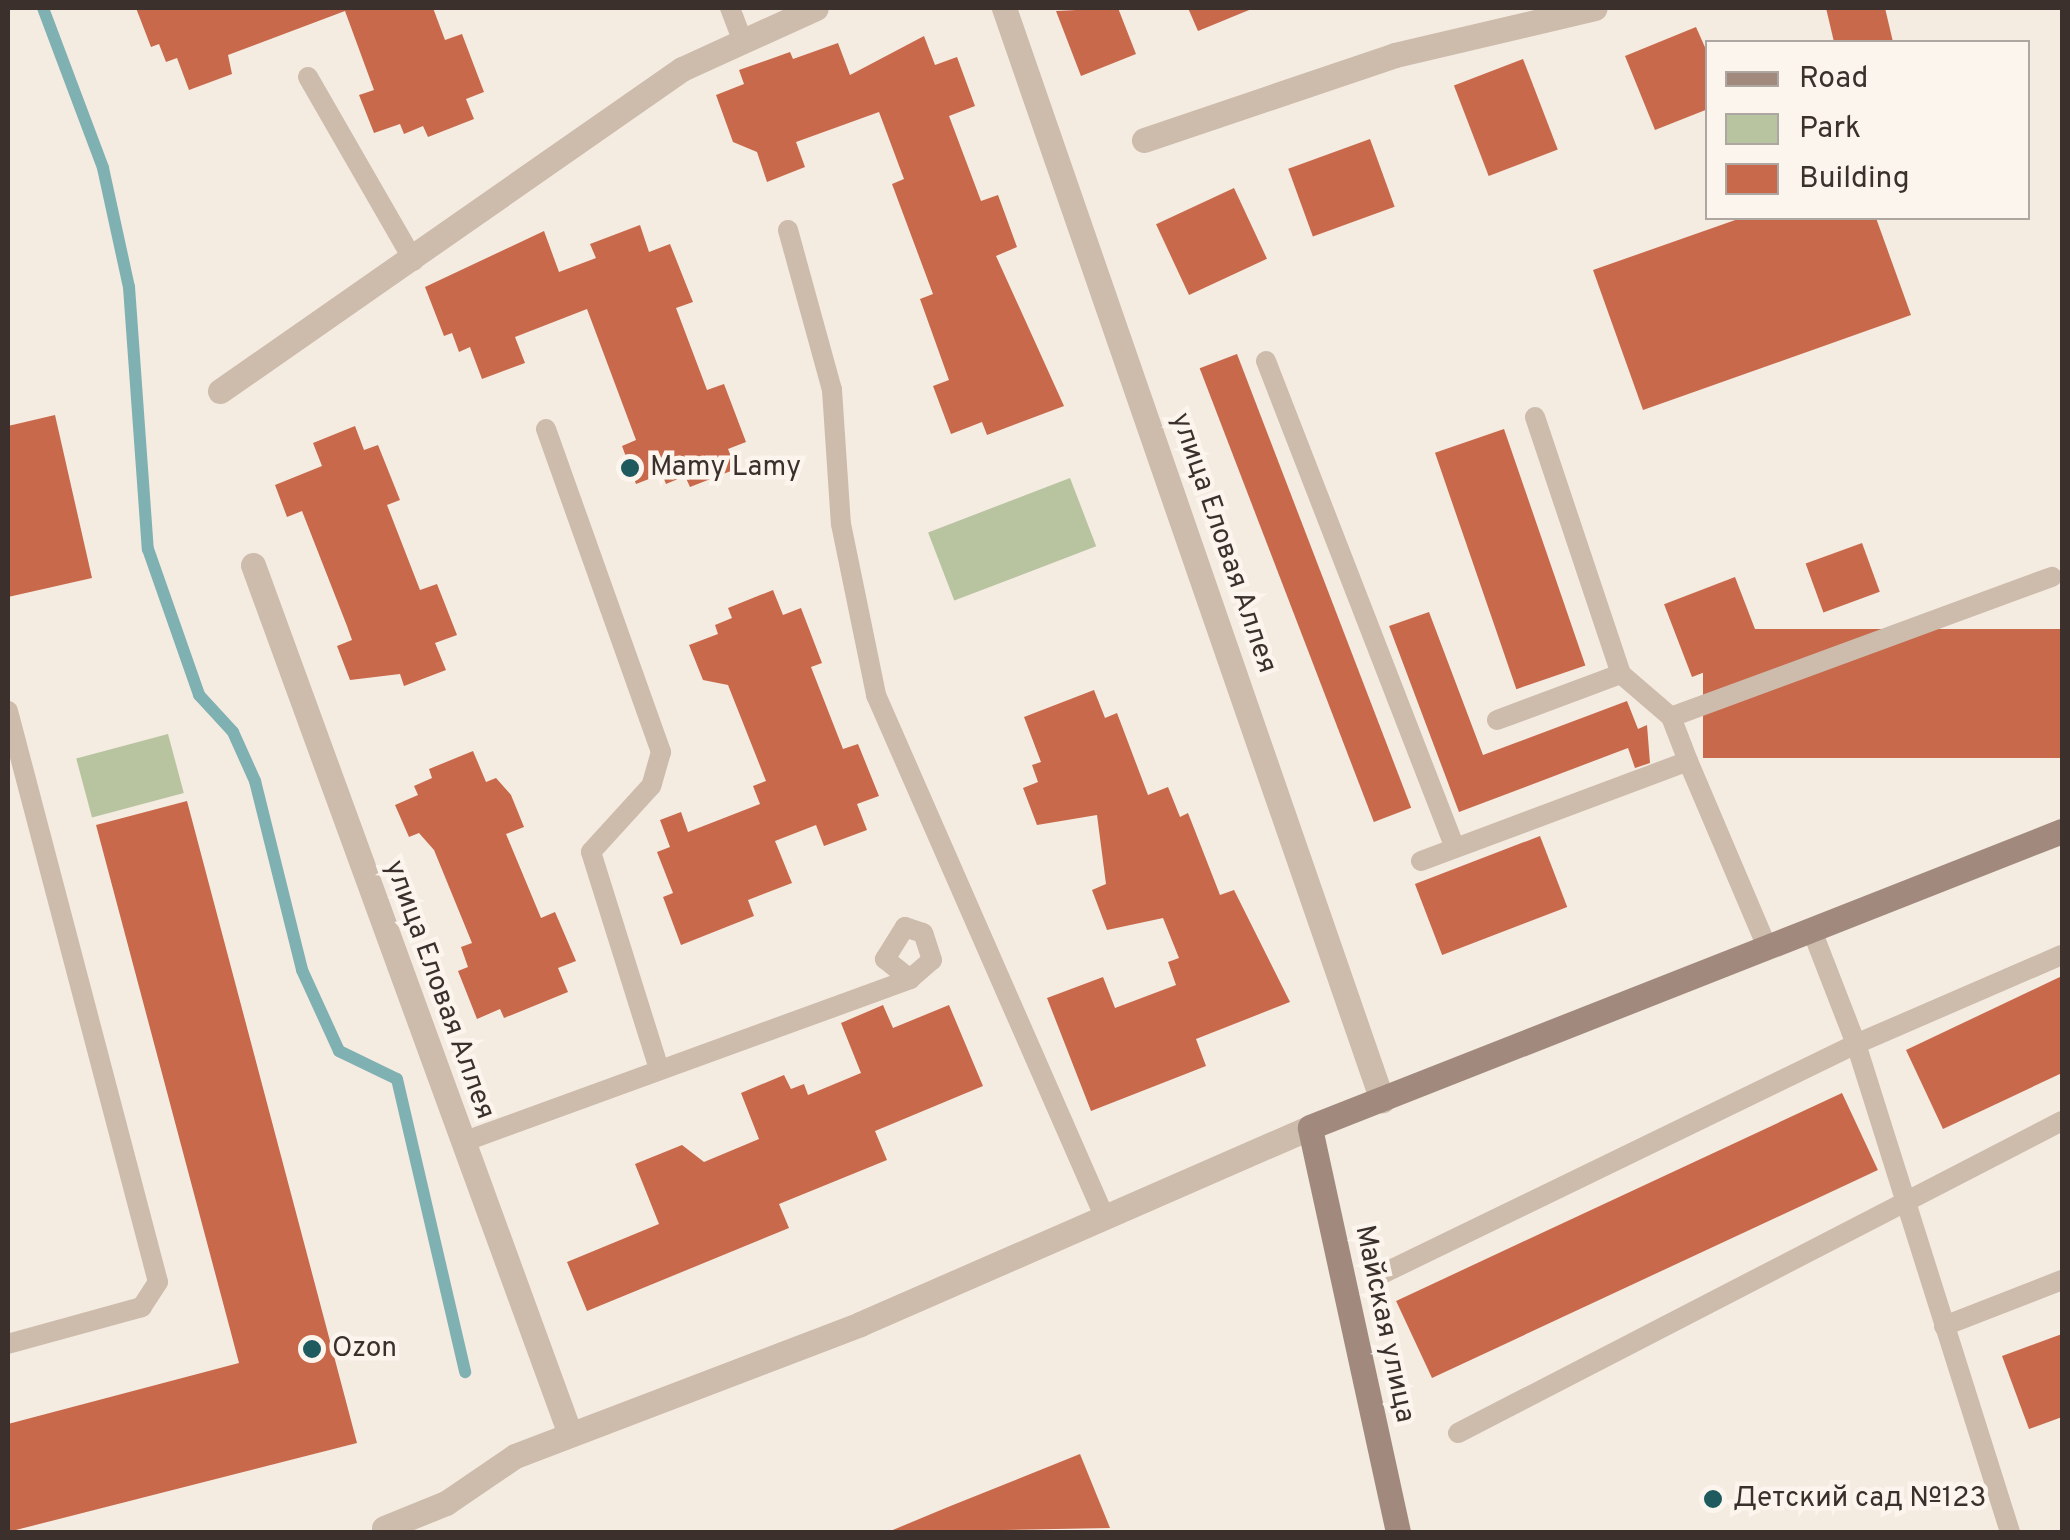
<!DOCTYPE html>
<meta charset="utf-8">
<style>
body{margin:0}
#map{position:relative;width:2070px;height:1540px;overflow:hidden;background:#f4ebe1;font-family:Overpass,sans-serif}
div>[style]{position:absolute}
.green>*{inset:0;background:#b8c4a0;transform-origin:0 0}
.stream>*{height:12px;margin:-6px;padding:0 6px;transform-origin:6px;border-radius:6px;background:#7fb0b2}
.building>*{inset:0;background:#c8694b;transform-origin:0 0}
.lane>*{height:20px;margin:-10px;padding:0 10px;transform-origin:10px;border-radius:10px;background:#cdbbac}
.street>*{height:25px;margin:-12.5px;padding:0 12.5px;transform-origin:12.5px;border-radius:12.5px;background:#cdbbac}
.secondary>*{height:25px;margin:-12.5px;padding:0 12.5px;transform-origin:12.5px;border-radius:12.5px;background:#a18a7d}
.dots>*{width:28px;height:28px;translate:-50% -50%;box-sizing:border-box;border:5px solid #fbf5ee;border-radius:50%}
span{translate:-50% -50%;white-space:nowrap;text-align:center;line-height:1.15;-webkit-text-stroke:9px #fbf5ee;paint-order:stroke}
.poi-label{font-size:28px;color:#3b302b}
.left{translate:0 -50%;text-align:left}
.street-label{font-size:28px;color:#3b302b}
.frame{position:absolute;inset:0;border:10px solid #3b302b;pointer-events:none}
.legend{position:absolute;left:1705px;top:40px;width:325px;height:180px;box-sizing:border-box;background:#fbf5ee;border:2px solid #aea6a0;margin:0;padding:12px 18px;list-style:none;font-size:30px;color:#3b302b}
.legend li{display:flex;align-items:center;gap:20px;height:50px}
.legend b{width:50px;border:2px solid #aea6a0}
</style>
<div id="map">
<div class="green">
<div style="left:1070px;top:478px;width:73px;height:152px;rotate:69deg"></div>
<div style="left:168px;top:734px;width:61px;height:95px;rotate:75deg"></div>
</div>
<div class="stream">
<div style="left:43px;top:8px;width:171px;rotate:69.4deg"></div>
<div style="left:103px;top:168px;width:122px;rotate:77.7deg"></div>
<div style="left:129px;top:287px;width:263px;rotate:85.9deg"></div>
<div style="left:148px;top:549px;width:155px;rotate:70.7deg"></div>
<div style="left:199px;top:695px;width:50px;rotate:47.4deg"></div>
<div style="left:233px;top:732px;width:54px;rotate:65.8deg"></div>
<div style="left:255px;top:781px;width:195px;rotate:76deg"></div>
<div style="left:302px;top:970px;width:89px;rotate:65.4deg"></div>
<div style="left:339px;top:1051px;width:64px;rotate:25.8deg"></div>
<div style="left:397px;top:1079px;width:301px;rotate:76.9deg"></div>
</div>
<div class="building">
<div style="clip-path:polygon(136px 8px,433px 8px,445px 40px,462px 34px,484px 92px,466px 99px,474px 119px,428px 137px,423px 126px,404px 134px,400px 124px,374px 133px,359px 95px,374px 90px,345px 11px,228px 55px,232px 74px,189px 90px,177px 58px,166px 62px,159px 44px,151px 47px)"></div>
<div style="clip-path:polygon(1118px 8px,1136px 54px,1081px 76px,1056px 11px)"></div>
<div style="clip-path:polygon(1188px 8px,1254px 8px,1198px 31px)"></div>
<div style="clip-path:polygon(1826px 8px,1885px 8px,1893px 42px,1834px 42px)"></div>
<div style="clip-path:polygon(1696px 27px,1708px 54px,1708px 109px,1655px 130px,1625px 56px)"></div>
<div style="clip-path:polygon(924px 36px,935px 65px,957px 57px,975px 106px,949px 116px,981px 201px,998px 195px,1017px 247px,996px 256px,1064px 406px,987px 435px,982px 422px,951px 434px,933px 386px,949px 380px,920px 299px,933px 294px,892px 184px,904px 179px,879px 112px,796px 142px,805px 167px,767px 182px,757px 152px,733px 142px,716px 95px,744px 84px,739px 70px,790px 52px,793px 59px,838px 43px,850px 75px)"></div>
<div style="left:1523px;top:59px;width:97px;height:74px;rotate:69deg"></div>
<div style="left:1370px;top:139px;width:72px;height:87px;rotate:70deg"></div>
<div style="left:1234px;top:188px;width:78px;height:86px;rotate:65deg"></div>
<div style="clip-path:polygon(1741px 218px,1876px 218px,1911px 315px,1643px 410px,1593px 270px)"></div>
<div style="clip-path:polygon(640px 225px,649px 252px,670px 244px,693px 302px,676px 308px,707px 390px,724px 384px,746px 442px,728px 449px,736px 469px,690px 487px,685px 476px,666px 484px,662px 474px,636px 484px,622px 446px,636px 440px,587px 309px,515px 337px,525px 363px,482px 379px,470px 347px,459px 352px,452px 333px,444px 336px,425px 287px,544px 231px,559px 272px,596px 258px,590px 244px)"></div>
<div style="left:1237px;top:354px;width:486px;height:40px;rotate:69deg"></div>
<div style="clip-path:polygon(55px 415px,92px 578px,8px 597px,8px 426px)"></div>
<div style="clip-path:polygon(355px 426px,364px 450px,378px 445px,400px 500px,387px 505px,420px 590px,437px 584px,457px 635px,435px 643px,446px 670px,404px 686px,400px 674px,350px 680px,337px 646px,352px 640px,347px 626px,302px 511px,287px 517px,275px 485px,322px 466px,313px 443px)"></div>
<div style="left:1504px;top:429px;width:250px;height:73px;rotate:71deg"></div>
<div style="left:1862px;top:543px;width:52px;height:60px;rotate:70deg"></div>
<div style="left:1735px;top:577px;width:78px;height:76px;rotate:69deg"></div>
<div style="clip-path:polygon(773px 590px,783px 615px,801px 608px,822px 663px,811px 667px,843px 749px,858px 744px,879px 796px,857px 804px,867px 830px,824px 846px,816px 825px,775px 841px,792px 883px,748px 900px,754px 916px,681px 945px,663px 897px,673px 893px,657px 852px,670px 847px,660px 820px,681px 812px,688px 832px,760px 804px,753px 786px,766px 781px,728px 685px,703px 680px,689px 645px,718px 634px,715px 625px,732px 618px,728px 608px)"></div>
<div style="clip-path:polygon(1429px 612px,1483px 755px,1627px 701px,1638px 729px,1647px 725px,1650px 763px,1635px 768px,1628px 748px,1459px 812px,1389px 626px)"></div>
<div style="left:2062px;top:629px;width:129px;height:359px;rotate:90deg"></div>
<div style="clip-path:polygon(1094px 690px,1105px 718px,1117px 713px,1148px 795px,1168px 787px,1180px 817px,1188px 813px,1220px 895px,1234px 890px,1290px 1002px,1196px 1039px,1206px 1066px,1091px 1111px,1047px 998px,1103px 977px,1115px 1008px,1176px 985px,1168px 962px,1179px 958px,1163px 918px,1107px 930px,1092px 890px,1106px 884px,1097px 815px,1037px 825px,1023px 788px,1038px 782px,1032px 765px,1041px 762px,1024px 717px)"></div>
<div style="clip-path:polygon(473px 751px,486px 782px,496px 778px,511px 795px,524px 827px,506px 834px,541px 918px,555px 912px,576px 961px,558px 968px,568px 992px,504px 1018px,500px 1009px,477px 1019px,458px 971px,468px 967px,461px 947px,472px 943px,434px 850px,419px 833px,409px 837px,395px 805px,418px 795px,414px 786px,432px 778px,429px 769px)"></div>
<div style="clip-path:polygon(187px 801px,357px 1443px,8px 1532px,8px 1424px,239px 1363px,96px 825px)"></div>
<div style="left:1540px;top:836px;width:76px;height:134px;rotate:69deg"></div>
<div style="clip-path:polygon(2062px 976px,2062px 1073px,1943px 1129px,1906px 1050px)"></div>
<div style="clip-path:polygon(883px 1005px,893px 1028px,949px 1005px,983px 1086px,875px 1131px,887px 1160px,779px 1204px,789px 1228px,587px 1311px,567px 1262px,659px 1224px,635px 1164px,682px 1145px,704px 1162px,759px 1139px,741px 1093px,784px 1075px,791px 1089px,804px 1084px,808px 1095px,861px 1073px,841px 1023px)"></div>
<div style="left:1842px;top:1093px;width:85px;height:492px;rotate:65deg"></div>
<div style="clip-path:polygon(2062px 1334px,2062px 1417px,2029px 1429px,2002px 1356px)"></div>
<div style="clip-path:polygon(1080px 1454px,1110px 1528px,888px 1532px,948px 1507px)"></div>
</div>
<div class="lane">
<div style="left:730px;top:8px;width:30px;rotate:69deg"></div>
<div style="left:308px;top:77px;width:212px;rotate:60.1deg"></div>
<div style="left:788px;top:230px;width:166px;rotate:74.6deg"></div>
<div style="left:832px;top:390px;width:134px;rotate:86.2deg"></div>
<div style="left:841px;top:524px;width:175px;rotate:78.4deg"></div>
<div style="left:876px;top:695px;width:569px;rotate:66.36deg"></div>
<div style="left:1266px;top:361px;width:522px;rotate:68.79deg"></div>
<div style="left:1535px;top:417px;width:271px;rotate:71.5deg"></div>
<div style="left:546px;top:429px;width:343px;rotate:70.4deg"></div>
<div style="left:661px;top:752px;width:35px;rotate:106deg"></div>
<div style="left:651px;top:786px;width:89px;rotate:132.3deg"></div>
<div style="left:591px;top:852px;width:227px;rotate:72.6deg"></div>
<div style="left:8px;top:711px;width:590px;rotate:75.28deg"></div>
<div style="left:158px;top:1282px;width:30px;rotate:123deg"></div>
<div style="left:142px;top:1307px;width:139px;rotate:164.6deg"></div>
<div style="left:1497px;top:720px;width:132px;rotate:-20.4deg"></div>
<div style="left:1621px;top:674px;width:66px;rotate:40.7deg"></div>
<div style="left:1688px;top:761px;width:47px;rotate:-111.1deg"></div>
<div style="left:1671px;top:717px;width:406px;rotate:-20.2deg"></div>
<div style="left:1421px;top:861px;width:285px;rotate:-20.5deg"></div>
<div style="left:1688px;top:761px;width:202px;rotate:67deg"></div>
<div style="left:463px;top:1142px;width:476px;rotate:-20deg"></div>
<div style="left:910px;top:979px;width:29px;rotate:-41deg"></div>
<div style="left:932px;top:960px;width:28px;rotate:-108deg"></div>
<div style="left:923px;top:933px;width:19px;rotate:-162deg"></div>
<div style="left:905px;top:927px;width:38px;rotate:122deg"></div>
<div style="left:885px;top:959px;width:32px;rotate:39deg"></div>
<div style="left:1384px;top:1273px;width:525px;rotate:-25.88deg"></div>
<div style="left:1856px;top:1044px;width:124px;rotate:-111.2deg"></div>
<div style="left:1944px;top:1326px;width:127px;rotate:-21.3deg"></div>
<div style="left:1458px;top:1433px;width:680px;rotate:-27.32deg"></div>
<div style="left:2010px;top:1532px;width:512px;rotate:-107.51deg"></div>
<div style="left:1856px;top:1044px;width:224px;rotate:-23.4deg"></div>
</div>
<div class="street">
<div style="left:1004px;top:8px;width:1156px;rotate:70.91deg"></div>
<div style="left:1144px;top:140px;width:265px;rotate:-18.7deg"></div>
<div style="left:1395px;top:55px;width:205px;rotate:-13.2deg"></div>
<div style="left:220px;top:391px;width:563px;rotate:-34.88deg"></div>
<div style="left:682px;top:69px;width:147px;rotate:-24.5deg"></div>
<div style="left:253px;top:565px;width:925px;rotate:69.96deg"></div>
<div style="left:384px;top:1528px;width:67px;rotate:-22deg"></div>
<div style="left:446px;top:1503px;width:83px;rotate:-34.3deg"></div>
<div style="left:515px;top:1456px;width:369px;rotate:-20.9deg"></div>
<div style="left:860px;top:1324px;width:491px;rotate:-23.6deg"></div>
</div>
<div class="secondary">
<div style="left:1398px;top:1532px;width:414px;rotate:-102.3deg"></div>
<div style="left:1310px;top:1127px;width:808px;rotate:-21.49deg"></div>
</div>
<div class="dots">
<div style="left:630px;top:468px;background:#1f5a5e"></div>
<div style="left:312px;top:1349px;background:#1f5a5e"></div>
<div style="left:1713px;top:1499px;background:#1f5a5e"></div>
</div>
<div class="poi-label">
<span class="left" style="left:650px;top:468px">Mamy Lamy</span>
<span class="left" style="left:332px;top:1349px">Ozon</span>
<span class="left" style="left:1733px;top:1499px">Детский сад №123</span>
</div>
<div class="street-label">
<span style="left:1223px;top:543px;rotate:71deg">улица Еловая Аллея</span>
<span style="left:439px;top:990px;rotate:70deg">улица Еловая Аллея</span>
<span style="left:1384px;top:1324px;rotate:78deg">Майская улица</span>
</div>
<div class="frame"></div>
<ul class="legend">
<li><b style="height:12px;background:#a18a7d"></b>Road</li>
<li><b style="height:28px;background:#b8c4a0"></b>Park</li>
<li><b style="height:28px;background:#c8694b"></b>Building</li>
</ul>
</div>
